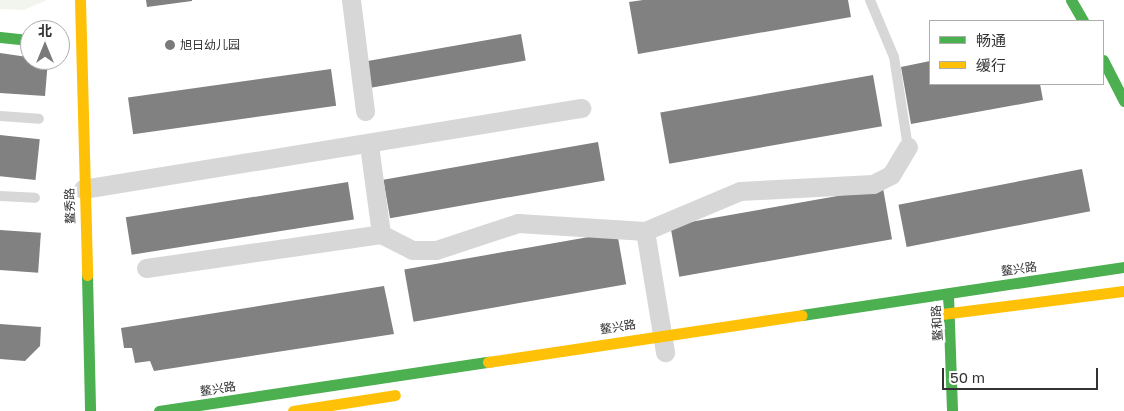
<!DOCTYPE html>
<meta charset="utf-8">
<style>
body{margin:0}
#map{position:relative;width:1124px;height:411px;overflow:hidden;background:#fff;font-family:"Golos Text","Noto Sans SC",sans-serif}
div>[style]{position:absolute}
.green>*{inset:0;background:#f1f5ed}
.building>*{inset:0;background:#818181;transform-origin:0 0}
.lane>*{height:10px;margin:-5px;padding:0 5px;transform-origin:5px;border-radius:5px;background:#d7d7d7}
.street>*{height:19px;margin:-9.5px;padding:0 9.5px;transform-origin:9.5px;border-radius:9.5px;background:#d7d7d7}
.fast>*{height:11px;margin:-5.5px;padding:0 5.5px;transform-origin:5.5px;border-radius:5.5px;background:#4caf50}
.slow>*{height:11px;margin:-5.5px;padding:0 5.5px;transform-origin:5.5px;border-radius:5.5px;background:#ffc107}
.dots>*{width:14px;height:14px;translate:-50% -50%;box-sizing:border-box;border:2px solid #fff;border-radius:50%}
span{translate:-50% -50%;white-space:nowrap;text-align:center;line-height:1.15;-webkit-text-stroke:5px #fff;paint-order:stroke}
.poi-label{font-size:12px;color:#333}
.left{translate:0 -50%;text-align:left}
.street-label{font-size:12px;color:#333}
.legend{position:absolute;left:929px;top:20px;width:175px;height:65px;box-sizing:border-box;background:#fff;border:1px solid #adadad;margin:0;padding:6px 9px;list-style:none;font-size:15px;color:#333}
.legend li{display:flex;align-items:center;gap:10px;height:25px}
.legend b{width:25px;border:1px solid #adadad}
.north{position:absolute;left:20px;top:20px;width:50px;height:50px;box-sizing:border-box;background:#fff;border:1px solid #adadad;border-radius:50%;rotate:0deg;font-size:14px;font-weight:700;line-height:20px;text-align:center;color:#333}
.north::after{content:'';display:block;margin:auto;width:18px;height:22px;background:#7a7a7a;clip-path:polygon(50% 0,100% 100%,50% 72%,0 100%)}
.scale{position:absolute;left:942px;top:368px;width:156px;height:22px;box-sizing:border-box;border:2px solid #333;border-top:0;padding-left:6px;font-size:15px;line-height:18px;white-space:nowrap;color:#333;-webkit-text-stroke:4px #fff;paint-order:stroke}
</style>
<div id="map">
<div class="green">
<div style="clip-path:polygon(0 0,47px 0,24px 10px,0 9px)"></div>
</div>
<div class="building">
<div style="clip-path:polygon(146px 0,192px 0,192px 1px,147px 7px)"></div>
<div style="clip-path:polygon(643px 0,848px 0,851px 17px,638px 54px,629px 2px)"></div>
<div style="left:521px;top:34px;width:27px;height:160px;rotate:80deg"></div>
<div style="clip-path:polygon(0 53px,48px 60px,45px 96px,0 93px)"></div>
<div style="clip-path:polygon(930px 61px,930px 84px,1040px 84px,1043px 100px,911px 124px,901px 67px)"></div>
<div style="left:331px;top:69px;width:37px;height:205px;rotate:82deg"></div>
<div style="left:873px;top:75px;width:52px;height:216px;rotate:80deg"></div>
<div style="left:0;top:135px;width:40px;height:41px;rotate:6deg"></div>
<div style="left:598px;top:142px;width:39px;height:218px;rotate:80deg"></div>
<div style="left:1082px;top:169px;width:43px;height:187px;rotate:79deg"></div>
<div style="left:348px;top:182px;width:38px;height:225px;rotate:81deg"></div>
<div style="left:883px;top:188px;width:52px;height:216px;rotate:80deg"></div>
<div style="left:0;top:230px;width:41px;height:40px;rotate:4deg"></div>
<div style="left:617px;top:232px;width:53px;height:216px;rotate:80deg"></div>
<div style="clip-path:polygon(384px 286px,394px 334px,154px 371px,150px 361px,135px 363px,132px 348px,124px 348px,121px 328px)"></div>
<div style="clip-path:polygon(0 324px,41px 327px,40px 346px,25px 361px,0 359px)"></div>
</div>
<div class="lane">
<div style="left:870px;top:0;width:62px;rotate:67.2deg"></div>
<div style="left:894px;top:57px;width:91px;rotate:81.2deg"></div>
<div style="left:0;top:116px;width:39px;rotate:4deg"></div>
<div style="left:0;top:196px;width:35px;rotate:3deg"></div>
</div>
<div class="street">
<div style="left:351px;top:0;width:112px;rotate:82.8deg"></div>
<div style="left:369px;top:145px;width:90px;rotate:82.3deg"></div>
<div style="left:83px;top:189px;width:505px;rotate:-9.24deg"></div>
<div style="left:645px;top:231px;width:123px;rotate:80.6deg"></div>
<div style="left:146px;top:268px;width:237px;rotate:-8.2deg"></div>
<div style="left:381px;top:234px;width:35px;rotate:27deg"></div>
<div style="left:412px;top:250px;width:24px"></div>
<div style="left:436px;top:250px;width:86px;rotate:-18.2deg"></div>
<div style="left:518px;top:223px;width:127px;rotate:3.6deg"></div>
<div style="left:645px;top:231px;width:103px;rotate:-22.8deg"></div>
<div style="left:740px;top:191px;width:133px;rotate:-3deg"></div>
<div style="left:873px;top:184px;width:20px;rotate:-27deg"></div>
<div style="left:891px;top:175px;width:33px;rotate:-59deg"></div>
</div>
<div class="fast">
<div style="left:1071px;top:0;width:24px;rotate:60deg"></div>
<div style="left:0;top:37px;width:30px;rotate:6deg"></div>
<div style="left:1103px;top:60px;width:46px;rotate:62.9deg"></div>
<div style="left:87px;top:275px;width:136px;rotate:88.7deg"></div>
<div style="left:948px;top:295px;width:116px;rotate:88deg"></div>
<div style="left:802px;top:315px;width:326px;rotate:-8.5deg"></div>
<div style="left:159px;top:411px;width:333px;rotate:-8.5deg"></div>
</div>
<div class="slow">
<div style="left:80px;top:0;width:275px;rotate:88.5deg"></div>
<div style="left:942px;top:314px;width:183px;rotate:-7.2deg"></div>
<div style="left:488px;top:362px;width:317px;rotate:-8.5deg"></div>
<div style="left:293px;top:411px;width:103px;rotate:-8.9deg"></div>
</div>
<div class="dots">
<div style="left:170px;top:45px;background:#7a7a7a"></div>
</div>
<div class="poi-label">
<span class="left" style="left:180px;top:45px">旭日幼儿园</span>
</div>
<div class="street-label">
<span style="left:70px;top:206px;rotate:-92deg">鳌秀路</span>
<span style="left:1019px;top:269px;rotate:-8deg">鳌兴路</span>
<span style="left:937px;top:323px;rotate:-94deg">鳌和路</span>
<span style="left:618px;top:327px;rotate:-9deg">鳌兴路</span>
<span style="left:218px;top:389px;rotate:-9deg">鳌兴路</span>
</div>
<ul class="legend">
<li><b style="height:6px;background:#4caf50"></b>畅通</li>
<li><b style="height:6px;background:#ffc107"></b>缓行</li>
</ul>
<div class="north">北</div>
<div class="scale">50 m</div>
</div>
